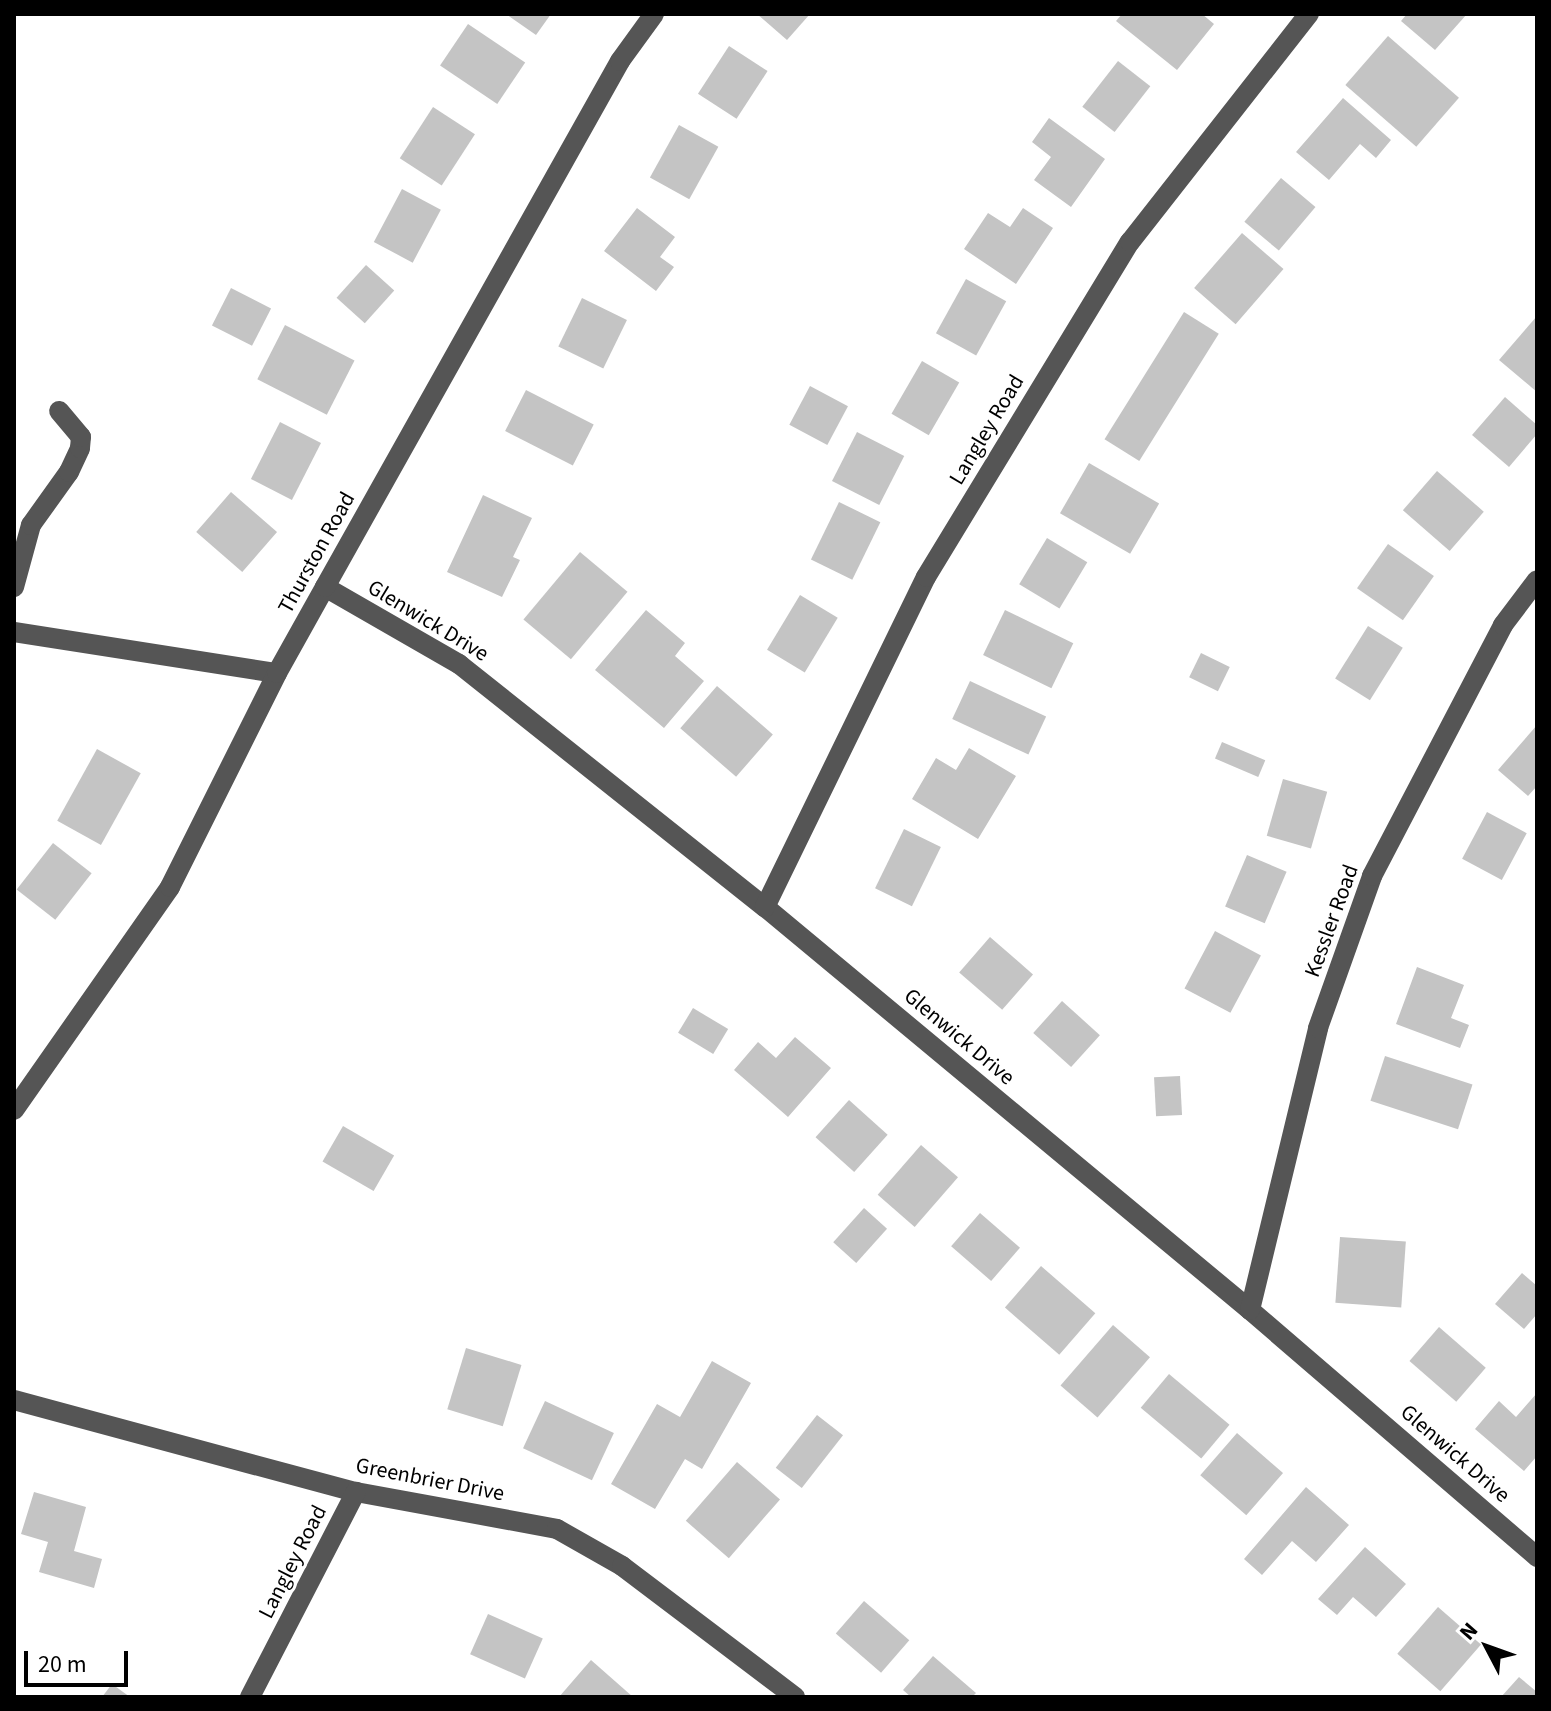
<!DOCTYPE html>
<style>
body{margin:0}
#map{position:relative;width:1551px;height:1711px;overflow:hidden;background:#fff;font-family:"Source Sans 3",sans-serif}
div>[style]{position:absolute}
.building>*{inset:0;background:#c4c4c4;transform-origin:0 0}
.minor>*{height:20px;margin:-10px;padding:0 10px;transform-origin:10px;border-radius:10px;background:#555}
span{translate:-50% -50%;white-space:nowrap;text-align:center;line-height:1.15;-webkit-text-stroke:6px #fff;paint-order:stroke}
.street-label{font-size:22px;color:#000}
.frame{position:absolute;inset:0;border:16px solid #000;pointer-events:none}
.north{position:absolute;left:1447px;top:1607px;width:80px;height:80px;-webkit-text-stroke:6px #fff;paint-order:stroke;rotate:311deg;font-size:22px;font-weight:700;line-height:32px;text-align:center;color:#000}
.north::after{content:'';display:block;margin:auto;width:28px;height:36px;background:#000;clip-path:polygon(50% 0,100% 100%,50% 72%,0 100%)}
.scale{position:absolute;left:24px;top:1651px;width:104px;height:36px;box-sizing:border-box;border:4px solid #000;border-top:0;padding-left:10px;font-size:24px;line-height:28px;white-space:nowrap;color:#000;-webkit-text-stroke:6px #fff;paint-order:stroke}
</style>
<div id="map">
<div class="building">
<div style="clip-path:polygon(506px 14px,551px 14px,536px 35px)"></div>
<div style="clip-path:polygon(757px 14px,810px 14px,787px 40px)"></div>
<div style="clip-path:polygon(1122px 14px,1202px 14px,1214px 24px,1177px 70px,1116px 21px)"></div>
<div style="clip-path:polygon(1407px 14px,1467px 14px,1435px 50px,1401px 21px)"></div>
<div style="left:468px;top:24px;width:69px;height:50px;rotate:34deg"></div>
<div style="left:1388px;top:36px;width:94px;height:65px;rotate:41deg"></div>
<div style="left:729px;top:46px;width:46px;height:57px;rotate:33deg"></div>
<div style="left:1118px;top:61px;width:41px;height:58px;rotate:38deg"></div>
<div style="clip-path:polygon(1343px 98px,1391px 140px,1376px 158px,1360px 144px,1329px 180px,1296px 152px)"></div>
<div style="left:433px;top:107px;width:50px;height:61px;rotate:33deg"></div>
<div style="clip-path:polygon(1049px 118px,1105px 159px,1071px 207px,1034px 180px,1051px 157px,1032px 142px)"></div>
<div style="left:679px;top:125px;width:45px;height:60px;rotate:29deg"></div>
<div style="left:1281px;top:178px;width:45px;height:57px;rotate:40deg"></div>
<div style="left:402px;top:189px;width:44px;height:60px;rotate:28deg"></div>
<div style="clip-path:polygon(637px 208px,675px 237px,660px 257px,674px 267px,656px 291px,604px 251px)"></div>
<div style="clip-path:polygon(1023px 208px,1053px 228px,1016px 284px,964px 249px,988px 213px,1010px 227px)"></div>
<div style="left:1242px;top:233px;width:55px;height:73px;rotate:41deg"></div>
<div style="left:366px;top:265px;width:38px;height:44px;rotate:42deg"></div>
<div style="left:966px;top:279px;width:46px;height:62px;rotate:29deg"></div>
<div style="left:231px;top:288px;width:45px;height:42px;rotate:27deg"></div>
<div style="left:582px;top:298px;width:50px;height:54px;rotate:26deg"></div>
<div style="left:1184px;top:312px;width:41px;height:150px;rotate:32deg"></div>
<div style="clip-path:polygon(1537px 316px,1537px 392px,1499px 360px)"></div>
<div style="left:285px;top:325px;width:78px;height:61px;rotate:27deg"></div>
<div style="left:922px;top:361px;width:43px;height:61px;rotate:30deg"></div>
<div style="left:810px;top:386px;width:43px;height:44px;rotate:28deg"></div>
<div style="left:526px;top:390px;width:76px;height:46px;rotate:27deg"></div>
<div style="clip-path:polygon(1505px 397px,1537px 425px,1537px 434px,1509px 467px,1472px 435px)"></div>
<div style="left:280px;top:422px;width:46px;height:64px;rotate:27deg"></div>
<div style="left:857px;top:432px;width:53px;height:55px;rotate:27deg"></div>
<div style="left:1089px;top:463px;width:81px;height:58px;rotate:30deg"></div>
<div style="left:1437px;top:471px;width:62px;height:52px;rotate:41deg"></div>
<div style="left:231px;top:492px;width:61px;height:53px;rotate:41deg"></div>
<div style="clip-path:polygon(483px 495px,532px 518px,513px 557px,520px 560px,502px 597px,447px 572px)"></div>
<div style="left:839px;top:502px;width:46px;height:64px;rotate:26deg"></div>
<div style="left:1047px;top:538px;width:47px;height:54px;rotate:31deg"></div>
<div style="left:1388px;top:544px;width:56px;height:54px;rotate:35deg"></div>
<div style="left:580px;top:552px;width:62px;height:88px;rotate:40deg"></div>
<div style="left:800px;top:595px;width:44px;height:64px;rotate:31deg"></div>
<div style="clip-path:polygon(646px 610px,685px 643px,675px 656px,704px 681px,664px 728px,595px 670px)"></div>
<div style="left:1005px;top:610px;width:76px;height:50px;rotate:26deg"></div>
<div style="left:1368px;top:626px;width:41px;height:62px;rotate:32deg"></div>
<div style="left:1201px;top:653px;width:32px;height:27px;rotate:26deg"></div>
<div style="left:970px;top:681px;width:84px;height:42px;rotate:25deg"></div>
<div style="left:717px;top:686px;width:74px;height:56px;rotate:41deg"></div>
<div style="clip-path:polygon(1537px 725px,1537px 786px,1528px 796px,1498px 770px)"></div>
<div style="left:1222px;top:742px;width:47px;height:18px;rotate:23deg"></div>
<div style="clip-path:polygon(969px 748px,1016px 776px,978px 839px,912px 799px,936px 758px,956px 770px)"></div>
<div style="left:97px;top:749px;width:50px;height:82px;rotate:29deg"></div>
<div style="left:1283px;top:779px;width:46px;height:59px;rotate:16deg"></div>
<div style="left:1487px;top:812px;width:45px;height:53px;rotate:28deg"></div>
<div style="left:904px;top:829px;width:41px;height:66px;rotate:26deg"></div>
<div style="left:53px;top:843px;width:49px;height:59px;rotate:38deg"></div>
<div style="left:1247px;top:855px;width:43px;height:56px;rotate:23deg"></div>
<div style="left:1215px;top:931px;width:52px;height:65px;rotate:28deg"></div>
<div style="left:990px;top:937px;width:57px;height:47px;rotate:41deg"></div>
<div style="clip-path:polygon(1417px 967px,1464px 985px,1451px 1018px,1469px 1025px,1460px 1048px,1396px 1024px)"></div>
<div style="left:1062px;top:1001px;width:51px;height:43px;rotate:42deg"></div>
<div style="left:693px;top:1008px;width:41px;height:29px;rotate:31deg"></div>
<div style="clip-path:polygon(795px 1037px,831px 1068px,788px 1117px,734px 1070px,758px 1042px,776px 1058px)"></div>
<div style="left:1385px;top:1056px;width:92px;height:47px;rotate:18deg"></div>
<div style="left:1180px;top:1076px;width:39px;height:26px;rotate:87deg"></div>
<div style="left:849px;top:1100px;width:52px;height:50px;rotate:42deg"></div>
<div style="left:343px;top:1126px;width:59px;height:41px;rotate:30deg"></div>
<div style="left:921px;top:1145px;width:49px;height:66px;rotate:41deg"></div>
<div style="left:864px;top:1208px;width:31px;height:46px;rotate:42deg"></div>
<div style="left:980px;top:1213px;width:53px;height:44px;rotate:41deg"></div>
<div style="left:1340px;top:1237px;width:66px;height:66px;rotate:4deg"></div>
<div style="left:1041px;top:1266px;width:72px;height:55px;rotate:41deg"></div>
<div style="clip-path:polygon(1522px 1273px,1537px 1286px,1537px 1314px,1524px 1329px,1495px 1304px)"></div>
<div style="left:1113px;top:1325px;width:49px;height:80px;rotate:41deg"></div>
<div style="left:1439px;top:1327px;width:62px;height:45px;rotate:41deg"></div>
<div style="left:466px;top:1348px;width:58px;height:64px;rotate:17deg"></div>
<div style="clip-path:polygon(712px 1361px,751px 1383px,702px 1469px,685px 1459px,655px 1509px,611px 1484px,657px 1404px,680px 1417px)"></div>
<div style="left:1169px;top:1374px;width:79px;height:44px;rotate:40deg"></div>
<div style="clip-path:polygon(1537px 1393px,1537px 1456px,1524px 1471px,1475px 1429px,1499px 1401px,1516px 1417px)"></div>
<div style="left:545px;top:1401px;width:76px;height:52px;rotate:25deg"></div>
<div style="left:817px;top:1415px;width:33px;height:67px;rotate:38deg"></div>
<div style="left:1237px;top:1433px;width:61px;height:56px;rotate:41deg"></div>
<div style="left:737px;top:1462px;width:57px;height:78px;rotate:41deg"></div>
<div style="clip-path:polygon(1306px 1487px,1349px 1525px,1316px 1562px,1292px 1541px,1262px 1575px,1244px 1559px)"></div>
<div style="clip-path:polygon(34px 1492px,86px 1507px,74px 1551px,102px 1559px,94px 1588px,39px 1572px,48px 1542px,21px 1534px)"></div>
<div style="clip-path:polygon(1365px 1547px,1406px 1584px,1376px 1617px,1353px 1597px,1337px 1615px,1318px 1599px)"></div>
<div style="left:864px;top:1601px;width:60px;height:43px;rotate:41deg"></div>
<div style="left:1438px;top:1607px;width:57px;height:62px;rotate:41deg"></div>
<div style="left:488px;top:1614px;width:60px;height:44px;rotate:24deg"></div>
<div style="clip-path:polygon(933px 1656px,976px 1693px,972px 1697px,911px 1697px,903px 1690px)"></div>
<div style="clip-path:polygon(591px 1660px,633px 1697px,559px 1697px)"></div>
<div style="clip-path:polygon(1519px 1677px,1537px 1692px,1537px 1697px,1501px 1697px)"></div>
<div style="clip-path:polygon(112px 1684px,130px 1697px,102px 1697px)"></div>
</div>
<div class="minor">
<div style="left:14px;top:587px;width:64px;rotate:-74.7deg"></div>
<div style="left:31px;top:525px;width:65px;rotate:-54.4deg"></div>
<div style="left:69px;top:472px;width:26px;rotate:-65deg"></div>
<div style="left:80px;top:448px;width:11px;rotate:-85deg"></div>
<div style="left:81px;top:437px;width:34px;rotate:-130deg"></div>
<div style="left:325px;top:587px;width:155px;rotate:29.9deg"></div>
<div style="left:459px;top:664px;width:391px;rotate:38.5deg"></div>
<div style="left:765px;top:907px;width:631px;rotate:39.72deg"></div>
<div style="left:1250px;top:1310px;width:379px;rotate:40.7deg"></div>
<div style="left:14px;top:632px;width:266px;rotate:8.9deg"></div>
<div style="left:765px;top:907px;width:367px;rotate:-64deg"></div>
<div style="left:926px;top:577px;width:392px;rotate:-58.7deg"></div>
<div style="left:1130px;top:242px;width:290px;rotate:-51.9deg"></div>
<div style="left:14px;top:1110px;width:272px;rotate:-55deg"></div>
<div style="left:170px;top:887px;width:239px;rotate:-63.4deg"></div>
<div style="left:277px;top:673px;width:98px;rotate:-60.8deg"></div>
<div style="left:325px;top:587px;width:603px;rotate:-60.71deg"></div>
<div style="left:620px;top:61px;width:58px;rotate:-54.1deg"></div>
<div style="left:1250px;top:1310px;width:290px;rotate:-76.4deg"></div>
<div style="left:1318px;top:1028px;width:161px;rotate:-70.4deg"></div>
<div style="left:1372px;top:876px;width:283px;rotate:-62.4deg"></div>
<div style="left:1503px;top:625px;width:56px;rotate:-52.9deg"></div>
<div style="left:14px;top:1400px;width:354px;rotate:15.1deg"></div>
<div style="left:356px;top:1492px;width:204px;rotate:10.4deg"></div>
<div style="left:557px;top:1529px;width:75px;rotate:29.6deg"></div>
<div style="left:622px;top:1566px;width:217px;rotate:37.1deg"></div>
<div style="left:250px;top:1697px;width:231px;rotate:-62.7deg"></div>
</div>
<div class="street-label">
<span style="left:987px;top:430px;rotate:-59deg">Langley Road</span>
<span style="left:317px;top:553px;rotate:-61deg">Thurston Road</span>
<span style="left:428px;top:621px;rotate:31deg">Glenwick Drive</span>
<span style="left:1332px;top:921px;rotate:-70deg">Kessler Road</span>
<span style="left:959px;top:1037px;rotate:40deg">Glenwick Drive</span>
<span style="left:1455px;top:1454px;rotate:41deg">Glenwick Drive</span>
<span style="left:430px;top:1480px;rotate:11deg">Greenbrier Drive</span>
<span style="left:293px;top:1562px;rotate:-63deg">Langley Road</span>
</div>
<div class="frame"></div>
<div class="north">N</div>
<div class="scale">20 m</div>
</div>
